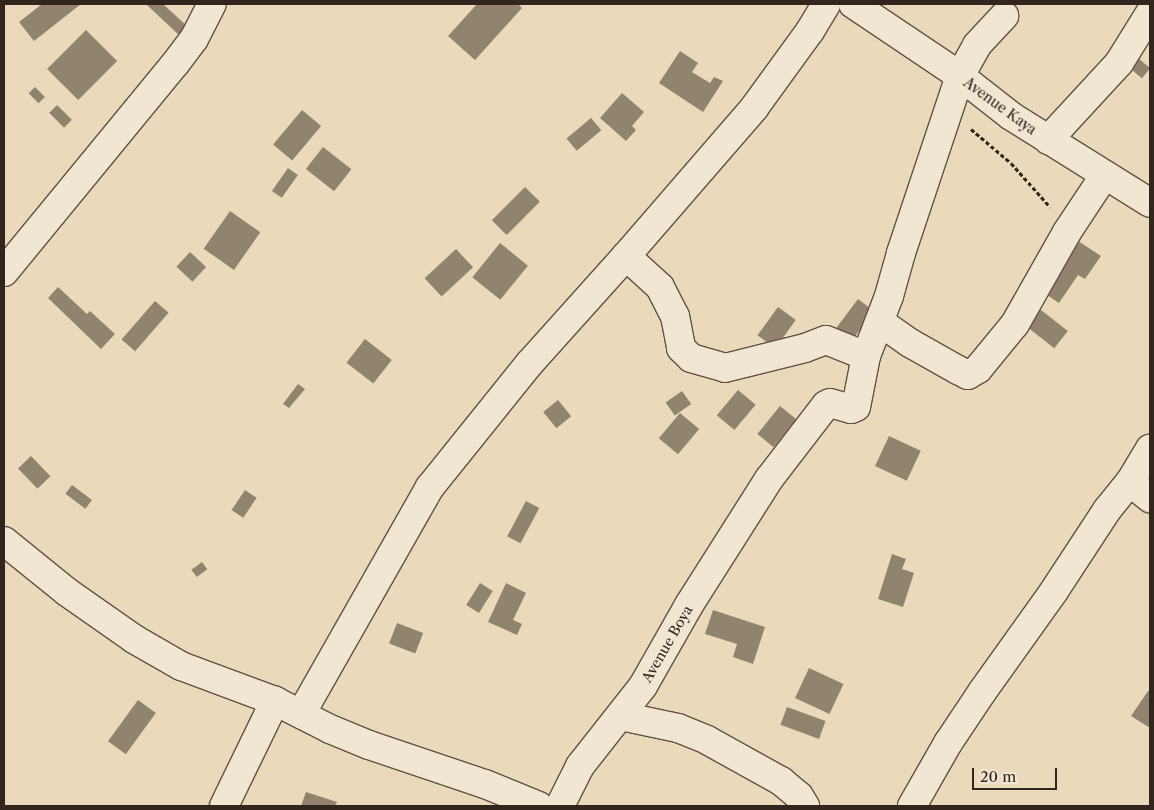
<!DOCTYPE html>
<style>
body{margin:0}
#map{position:relative;width:1154px;height:810px;overflow:hidden;background:#ead9ba;font-family:"Libre Caslon Text",serif}
div>[style]{position:absolute}
.building>*{inset:0;background:#92836f;transform-origin:0 0}
.path>*{height:3px;margin-top:-1.5px;transform-origin:0;background:repeating-linear-gradient(90deg,#32251d 0 4px,transparent 0 6.5px)}
.roads{filter:drop-shadow(1px 0 #605244) drop-shadow(-1px 0 #605244) drop-shadow(0 1px #605244) drop-shadow(0 -1px #605244)}
.street>*{height:28px;margin:-14px;padding:0 14px;transform-origin:14px;border-radius:14px;background:#f1e6d2}
span{translate:-50% -50%;white-space:nowrap;text-align:center;line-height:1.15;-webkit-text-stroke:5px #f1e6d2;paint-order:stroke}
.street-label{font-size:14px;color:#32251d}
.frame{position:absolute;inset:0;border:5px solid #32251d;pointer-events:none}
.scale{position:absolute;left:972px;top:768px;width:85px;height:22px;box-sizing:border-box;border:2px solid #32251d;border-top:0;padding-left:6px;font-size:15px;line-height:18px;white-space:nowrap;color:#32251d;-webkit-text-stroke:4px #f1e6d2;paint-order:stroke}
</style>
<div id="map">
<div class="building">
<div style="clip-path:polygon(42px 4px,81px 4px,34px 41px,19px 22px)"></div>
<div style="clip-path:polygon(148px 4px,163px 4px,188px 27px,180px 36px,147px 5px)"></div>
<div style="clip-path:polygon(477px 4px,518px 4px,522px 8px,475px 60px,448px 36px)"></div>
<div style="left:86px;top:30px;width:44px;height:55px;rotate:45deg"></div>
<div style="clip-path:polygon(680px 51px,698px 63px,692px 72px,710px 83px,714px 77px,723px 81px,703px 112px,659px 83px)"></div>
<div style="left:1138px;top:58px;width:16px;height:13px;rotate:40deg"></div>
<div style="left:35px;top:87px;width:14px;height:9px;rotate:45deg"></div>
<div style="clip-path:polygon(622px 93px,644px 112px,632px 126px,636px 130px,626px 141px,600px 118px)"></div>
<div style="left:57px;top:105px;width:21px;height:11px;rotate:45deg"></div>
<div style="left:302px;top:110px;width:25px;height:45px;rotate:40deg"></div>
<div style="left:591px;top:118px;width:16px;height:32px;rotate:50deg"></div>
<div style="left:323px;top:147px;width:36px;height:28px;rotate:38deg"></div>
<div style="left:288px;top:168px;width:12px;height:28px;rotate:35deg"></div>
<div style="left:525px;top:187px;width:21px;height:47px;rotate:45deg"></div>
<div style="left:230px;top:211px;width:37px;height:46px;rotate:35deg"></div>
<div style="clip-path:polygon(1072px 237px,1101px 256px,1085px 279px,1078px 275px,1059px 303px,1038px 289px)"></div>
<div style="left:500px;top:243px;width:36px;height:44px;rotate:39deg"></div>
<div style="left:456px;top:249px;width:25px;height:43px;rotate:47deg"></div>
<div style="left:190px;top:252px;width:22px;height:20px;rotate:43deg"></div>
<div style="clip-path:polygon(58px 287px,87px 314px,90px 311px,115px 334px,101px 349px,48px 298px)"></div>
<div style="left:858px;top:299px;width:20px;height:44px;rotate:37deg"></div>
<div style="left:155px;top:301px;width:18px;height:51px;rotate:41deg"></div>
<div style="left:778px;top:307px;width:22px;height:35px;rotate:36deg"></div>
<div style="left:1041px;top:310px;width:34px;height:22px;rotate:38deg"></div>
<div style="left:365px;top:339px;width:34px;height:30px;rotate:38deg"></div>
<div style="clip-path:polygon(298px 384px,305px 389px,289px 408px,283px 404px)"></div>
<div style="left:738px;top:390px;width:23px;height:33px;rotate:40deg"></div>
<div style="left:682px;top:391px;width:16px;height:20px;rotate:55deg"></div>
<div style="left:558px;top:400px;width:21px;height:19px;rotate:51deg"></div>
<div style="left:780px;top:406px;width:21px;height:36px;rotate:39deg"></div>
<div style="left:680px;top:413px;width:25px;height:33px;rotate:40deg"></div>
<div style="left:889px;top:436px;width:35px;height:33px;rotate:25deg"></div>
<div style="left:31px;top:456px;width:28px;height:18px;rotate:46deg"></div>
<div style="left:72px;top:485px;width:25px;height:11px;rotate:37deg"></div>
<div style="left:245px;top:490px;width:14px;height:24px;rotate:34deg"></div>
<div style="left:526px;top:501px;width:15px;height:40px;rotate:28deg"></div>
<div style="clip-path:polygon(892px 554px,906px 559px,902px 569px,914px 573px,903px 607px,878px 599px)"></div>
<div style="left:202px;top:562px;width:9px;height:13px;rotate:54deg"></div>
<div style="left:480px;top:583px;width:15px;height:26px;rotate:32deg"></div>
<div style="clip-path:polygon(506px 583px,526px 593px,513px 620px,522px 624px,517px 635px,488px 622px)"></div>
<div style="clip-path:polygon(713px 610px,765px 627px,753px 664px,733px 657px,737px 644px,705px 634px)"></div>
<div style="left:397px;top:623px;width:28px;height:22px;rotate:21deg"></div>
<div style="left:809px;top:668px;width:38px;height:33px;rotate:25deg"></div>
<div style="clip-path:polygon(1148px 691px,1150px 692px,1150px 728px,1131px 716px)"></div>
<div style="left:138px;top:700px;width:22px;height:51px;rotate:36deg"></div>
<div style="left:787px;top:707px;width:41px;height:19px;rotate:20deg"></div>
<div style="clip-path:polygon(306px 792px,337px 802px,335px 806px,301px 806px)"></div>
</div>
<div class="path">
<div style="left:971px;top:129px;width:52px;rotate:40.4deg"></div>
<div style="left:1011px;top:163px;width:59px;rotate:48.4deg"></div>
</div>
<div class="roads">
<div class="street">
<div style="left:853px;top:4px;width:129px;rotate:33.9deg"></div>
<div style="left:960px;top:76px;width:65px;rotate:38.1deg"></div>
<div style="left:1011px;top:116px;width:164px;rotate:32deg"></div>
<div style="left:1048px;top:140px;width:105px;rotate:-47.3deg"></div>
<div style="left:1119px;top:63px;width:59px;rotate:-58.2deg"></div>
<div style="left:626px;top:256px;width:196px;rotate:-49.1deg"></div>
<div style="left:754px;top:108px;width:95px;rotate:-54deg"></div>
<div style="left:810px;top:31px;width:31px;rotate:-59deg"></div>
<div style="left:4px;top:272px;width:269px;rotate:-50.6deg"></div>
<div style="left:175px;top:64px;width:31px;rotate:-53deg"></div>
<div style="left:194px;top:39px;width:39px;rotate:-63deg"></div>
<div style="left:880px;top:322px;width:37px;rotate:35deg"></div>
<div style="left:910px;top:343px;width:55px;rotate:29.4deg"></div>
<div style="left:958px;top:370px;width:11px;rotate:27deg"></div>
<div style="left:968px;top:375px;width:12px;rotate:-31deg"></div>
<div style="left:978px;top:369px;width:58px;rotate:-50.6deg"></div>
<div style="left:1015px;top:324px;width:106px;rotate:-60.5deg"></div>
<div style="left:1067px;top:232px;width:67px;rotate:-56.5deg"></div>
<div style="left:1130px;top:482px;width:26px;rotate:39deg"></div>
<div style="left:4px;top:541px;width:81px;rotate:39deg"></div>
<div style="left:67px;top:592px;width:82px;rotate:35deg"></div>
<div style="left:134px;top:639px;width:54px;rotate:29.9deg"></div>
<div style="left:181px;top:666px;width:100px;rotate:20.4deg"></div>
<div style="left:275px;top:701px;width:62px;rotate:27deg"></div>
<div style="left:330px;top:729px;width:42px;rotate:22.3deg"></div>
<div style="left:369px;top:745px;width:122px;rotate:18.6deg"></div>
<div style="left:485px;top:784px;width:58px;rotate:22.2deg"></div>
<div style="left:301px;top:714px;width:261px;rotate:-60.4deg"></div>
<div style="left:430px;top:487px;width:158px;rotate:-51.2deg"></div>
<div style="left:529px;top:364px;width:145px;rotate:-48.1deg"></div>
<div style="left:626px;top:256px;width:46px;rotate:42.4deg"></div>
<div style="left:660px;top:287px;width:33px;rotate:63deg"></div>
<div style="left:675px;top:316px;width:33px;rotate:79deg"></div>
<div style="left:681px;top:348px;width:14px;rotate:45deg"></div>
<div style="left:691px;top:358px;width:35px;rotate:16deg"></div>
<div style="left:725px;top:368px;width:82px;rotate:-14deg"></div>
<div style="left:805px;top:348px;width:22px;rotate:-21deg"></div>
<div style="left:826px;top:340px;width:43px;rotate:21.8deg"></div>
<div style="left:621px;top:716px;width:58px;rotate:11.9deg"></div>
<div style="left:678px;top:728px;width:31px;rotate:22deg"></div>
<div style="left:707px;top:740px;width:85px;rotate:29deg"></div>
<div style="left:781px;top:781px;width:23px;rotate:40deg"></div>
<div style="left:799px;top:796px;width:12px;rotate:59deg"></div>
<div style="left:224px;top:806px;width:117px;rotate:-64.1deg"></div>
<div style="left:560px;top:806px;width:45px;rotate:-63.4deg"></div>
<div style="left:580px;top:766px;width:102px;rotate:-51.8deg"></div>
<div style="left:643px;top:686px;width:93px;rotate:-60.4deg"></div>
<div style="left:689px;top:605px;width:149px;rotate:-57.6deg"></div>
<div style="left:769px;top:479px;width:93px;rotate:-52.4deg"></div>
<div style="left:826px;top:405px;width:4px;rotate:-27deg"></div>
<div style="left:830px;top:403px;width:22px;rotate:16deg"></div>
<div style="left:851px;top:409px;width:5px;rotate:-22deg"></div>
<div style="left:856px;top:407px;width:52px;rotate:-78.9deg"></div>
<div style="left:866px;top:356px;width:64px;rotate:-69deg"></div>
<div style="left:889px;top:296px;width:45px;rotate:-74.4deg"></div>
<div style="left:901px;top:253px;width:187px;rotate:-71.6deg"></div>
<div style="left:960px;top:76px;width:35px;rotate:-61deg"></div>
<div style="left:977px;top:45px;width:40px;rotate:-47deg"></div>
<div style="left:912px;top:806px;width:73px;rotate:-60.3deg"></div>
<div style="left:948px;top:743px;width:61px;rotate:-56.3deg"></div>
<div style="left:982px;top:692px;width:124px;rotate:-54.5deg"></div>
<div style="left:1054px;top:591px;width:97px;rotate:-56.8deg"></div>
<div style="left:1107px;top:510px;width:36px;rotate:-51deg"></div>
<div style="left:1130px;top:482px;width:39px;rotate:-59deg"></div>
</div>
</div>
<div class="street-label">
<span style="left:1000px;top:106px;rotate:36deg">Avenue Kaya</span>
<span style="left:667px;top:644px;rotate:-60deg">Avenue Boya</span>
</div>
<div class="frame"></div>
<div class="scale">20 m</div>
</div>
